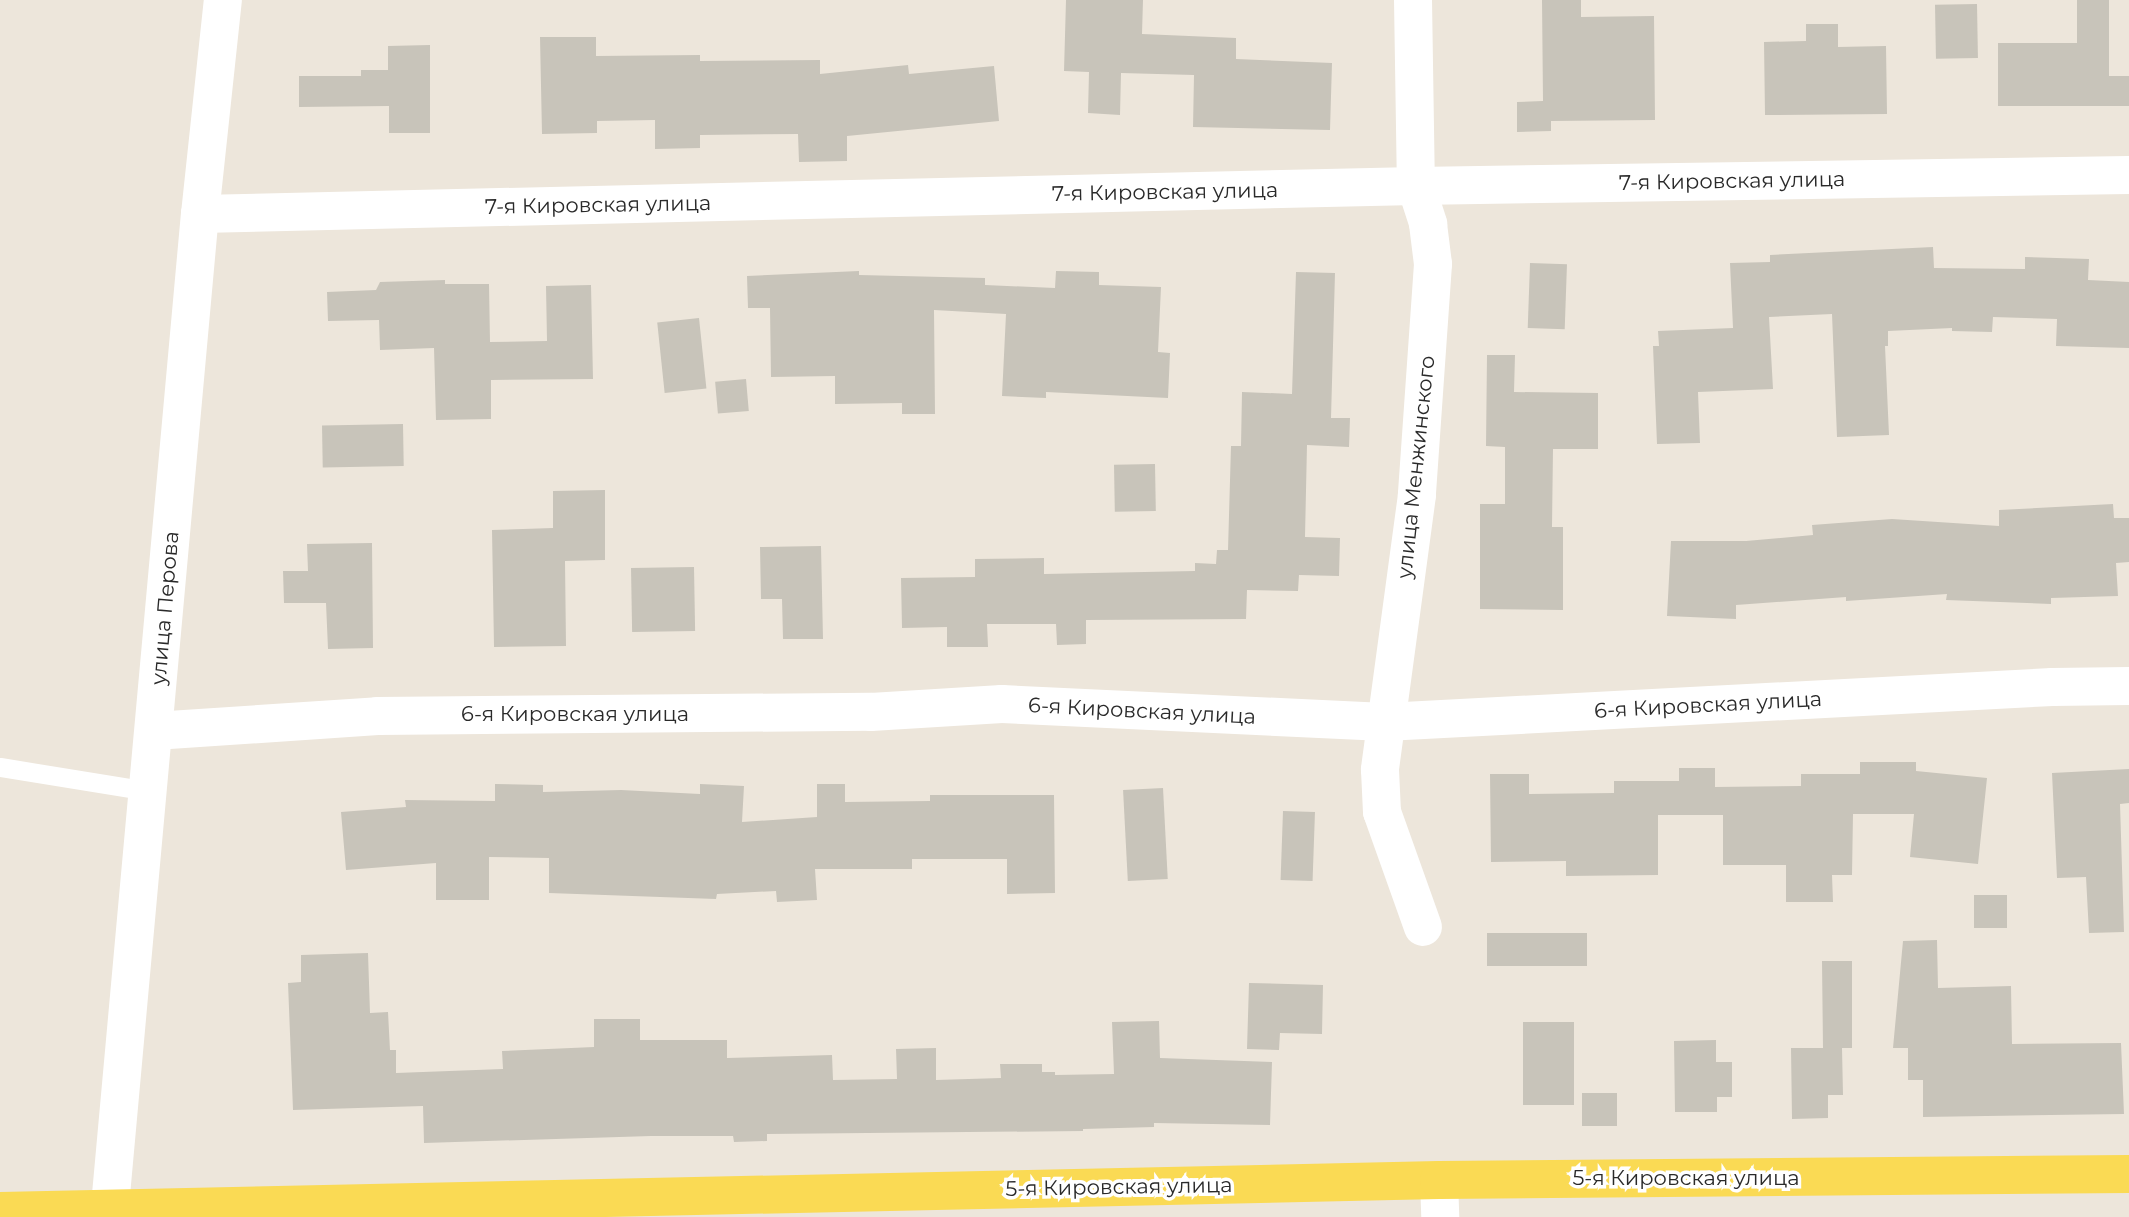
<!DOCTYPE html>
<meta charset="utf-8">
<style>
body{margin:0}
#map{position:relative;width:2129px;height:1217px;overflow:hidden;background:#ede6db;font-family:Montserrat,sans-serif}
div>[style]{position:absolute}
.building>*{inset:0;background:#c8c4ba;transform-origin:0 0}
.lane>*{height:19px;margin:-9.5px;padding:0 9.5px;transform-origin:9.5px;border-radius:9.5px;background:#fff}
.street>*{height:38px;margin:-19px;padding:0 19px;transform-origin:19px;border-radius:19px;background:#fff}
.secondary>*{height:38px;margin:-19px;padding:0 19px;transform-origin:19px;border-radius:19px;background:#fff}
.primary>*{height:38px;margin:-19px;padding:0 19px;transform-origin:19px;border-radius:19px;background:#fada54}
span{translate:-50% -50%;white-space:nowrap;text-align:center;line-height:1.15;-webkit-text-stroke:7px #fff;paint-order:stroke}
.street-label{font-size:21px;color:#2a2a2a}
</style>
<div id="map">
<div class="building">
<div style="clip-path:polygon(1066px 0,1143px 0,1142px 34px,1236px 38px,1236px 59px,1332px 63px,1330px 130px,1193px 127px,1194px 75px,1121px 73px,1120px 115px,1088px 113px,1089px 72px,1064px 71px)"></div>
<div style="clip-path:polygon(1542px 0,1581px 0,1581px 17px,1654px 16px,1655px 120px,1551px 121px,1551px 131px,1517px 132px,1517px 102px,1543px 101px)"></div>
<div style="clip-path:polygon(2077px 0,2109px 0,2109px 76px,2129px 76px,2129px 106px,1998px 106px,1998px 43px,2077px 43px)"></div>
<div style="left:1977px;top:4px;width:54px;height:42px;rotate:89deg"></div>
<div style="clip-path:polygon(1806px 24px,1838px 24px,1838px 47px,1886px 46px,1887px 114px,1765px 115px,1764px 42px,1806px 41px)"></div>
<div style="clip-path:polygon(540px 37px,596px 37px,596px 56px,700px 55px,700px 61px,820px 60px,820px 74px,908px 65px,909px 74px,994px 66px,999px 121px,847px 136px,847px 161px,799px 162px,798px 134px,700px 135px,700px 148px,655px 149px,655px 120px,597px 121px,597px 133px,542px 134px)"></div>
<div style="clip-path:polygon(430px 45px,430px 133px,389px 133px,389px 106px,299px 107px,299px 76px,361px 76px,361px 70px,388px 70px,388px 46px)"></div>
<div style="clip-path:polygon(1933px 247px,1934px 268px,2025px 269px,2025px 257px,2089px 259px,2088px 280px,2129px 282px,2129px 348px,2056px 346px,2057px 319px,1993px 317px,1992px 332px,1952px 331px,1952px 328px,1888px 331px,1888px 346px,1885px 346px,1889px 435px,1837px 437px,1832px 314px,1769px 317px,1773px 389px,1698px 392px,1700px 443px,1657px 444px,1653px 346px,1659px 346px,1658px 331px,1733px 328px,1730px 263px,1770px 262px,1770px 255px)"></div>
<div style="left:1530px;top:263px;width:37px;height:65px;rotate:2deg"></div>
<div style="clip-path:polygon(859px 271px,859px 275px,985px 278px,985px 285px,1055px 288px,1056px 271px,1099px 272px,1099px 285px,1161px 287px,1158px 352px,1170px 353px,1168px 398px,1046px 392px,1046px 398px,1002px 396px,1006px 314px,934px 310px,935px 414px,902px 414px,902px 403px,835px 404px,835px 376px,771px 377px,770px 308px,748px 308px,747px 276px)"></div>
<div style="clip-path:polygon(1296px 272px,1335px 273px,1331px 418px,1350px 418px,1349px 447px,1307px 445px,1305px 537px,1340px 538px,1339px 576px,1299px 575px,1298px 591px,1247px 590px,1246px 619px,1086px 620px,1086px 644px,1057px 645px,1056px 624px,987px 624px,988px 647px,947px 647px,947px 627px,902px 628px,901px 578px,975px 577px,975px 559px,1044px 558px,1044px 574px,1195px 571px,1195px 563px,1216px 564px,1217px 550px,1228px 550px,1231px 446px,1241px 446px,1242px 392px,1292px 394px)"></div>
<div style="clip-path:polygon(445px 280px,445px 284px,489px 284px,490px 342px,547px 341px,546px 286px,591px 285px,593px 379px,491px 380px,491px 419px,436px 420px,434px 348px,380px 350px,379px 320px,328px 321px,327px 292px,376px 290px,380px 282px)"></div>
<div style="left:699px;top:318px;width:71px;height:42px;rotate:84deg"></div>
<div style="clip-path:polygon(1487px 355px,1515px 355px,1514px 392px,1598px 393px,1598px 449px,1553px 449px,1552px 527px,1563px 527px,1563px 610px,1480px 609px,1480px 504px,1505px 504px,1505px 447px,1486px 446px)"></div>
<div style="left:746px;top:379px;width:32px;height:31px;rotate:85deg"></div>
<div style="left:403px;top:424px;width:42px;height:81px;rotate:89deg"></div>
<div style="left:1155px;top:464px;width:47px;height:41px;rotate:89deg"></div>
<div style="clip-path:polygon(605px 490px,605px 560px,565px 561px,566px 646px,494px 647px,492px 530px,553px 528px,553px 491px)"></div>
<div style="clip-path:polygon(2113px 504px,2114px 518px,2129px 518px,2129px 562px,2116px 563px,2118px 596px,2051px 598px,2051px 604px,1946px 600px,1947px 594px,1846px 601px,1846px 597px,1736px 605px,1736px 619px,1667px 616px,1671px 541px,1746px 541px,1813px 535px,1812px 525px,1892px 519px,1999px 526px,1999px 510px)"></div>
<div style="clip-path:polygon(372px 543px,373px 648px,328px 649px,326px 603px,284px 603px,283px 571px,308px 571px,307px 544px)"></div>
<div style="clip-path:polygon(821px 546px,823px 639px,783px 639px,782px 599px,761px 599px,760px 547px)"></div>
<div style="left:694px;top:567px;width:64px;height:63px;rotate:89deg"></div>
<div style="clip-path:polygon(1860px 762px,1916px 762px,1916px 771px,1987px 778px,1978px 864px,1910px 857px,1914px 814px,1853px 814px,1852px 875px,1832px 875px,1833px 902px,1786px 902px,1786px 865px,1723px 865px,1723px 815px,1658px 815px,1658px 875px,1566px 876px,1566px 861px,1491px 862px,1490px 774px,1529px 774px,1529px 794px,1614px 793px,1614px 781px,1679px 781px,1679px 768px,1715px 768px,1715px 787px,1801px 786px,1801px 774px,1860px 774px)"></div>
<div style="clip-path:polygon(2129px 769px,2129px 803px,2120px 804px,2124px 932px,2089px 933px,2086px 877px,2057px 878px,2052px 773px)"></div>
<div style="clip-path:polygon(495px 784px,543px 785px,543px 792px,621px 790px,700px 794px,700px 784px,744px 786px,742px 822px,817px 817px,817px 784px,845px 784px,845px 802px,930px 801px,930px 795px,1054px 795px,1055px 893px,1007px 894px,1007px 859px,912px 859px,912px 869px,815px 869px,817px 900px,777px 902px,776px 891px,717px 894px,716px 899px,549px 893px,549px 858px,489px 857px,489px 900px,436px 900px,436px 863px,346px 870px,341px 812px,406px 807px,405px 800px,495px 801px)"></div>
<div style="left:1163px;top:788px;width:91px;height:40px;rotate:87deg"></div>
<div style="left:1283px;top:811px;width:32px;height:69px;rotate:2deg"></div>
<div style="left:1974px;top:895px;width:33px;height:33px"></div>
<div style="left:1587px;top:933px;width:33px;height:100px;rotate:90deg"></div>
<div style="clip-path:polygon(1937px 940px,1938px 988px,2011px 986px,2012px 1044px,2121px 1043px,2124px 1114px,1923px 1117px,1923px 1080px,1908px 1080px,1908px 1048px,1893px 1048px,1903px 941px)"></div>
<div style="clip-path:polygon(368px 953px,370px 1013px,388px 1012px,390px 1050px,396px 1050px,396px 1073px,503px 1069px,502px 1051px,594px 1047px,594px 1019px,640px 1019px,640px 1040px,727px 1040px,727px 1058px,832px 1055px,833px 1080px,897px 1079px,896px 1049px,936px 1048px,936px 1080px,1001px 1078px,1000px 1064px,1042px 1064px,1042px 1072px,1055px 1072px,1055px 1075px,1114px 1074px,1112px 1022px,1159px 1021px,1160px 1058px,1272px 1062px,1270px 1125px,1154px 1123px,1154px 1127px,1083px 1129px,1083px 1131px,767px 1134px,767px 1141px,734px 1142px,733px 1136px,651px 1136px,424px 1143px,423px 1106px,293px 1110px,288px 983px,301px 982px,301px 955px)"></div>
<div style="clip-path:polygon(1822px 961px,1852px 961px,1852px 1048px,1842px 1048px,1843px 1095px,1828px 1095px,1828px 1118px,1792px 1119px,1791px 1048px,1823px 1048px)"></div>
<div style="clip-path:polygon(1249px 983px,1323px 985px,1322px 1034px,1280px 1033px,1279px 1050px,1247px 1049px)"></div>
<div style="left:1574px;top:1022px;width:83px;height:51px;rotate:90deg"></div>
<div style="clip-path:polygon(1716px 1040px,1716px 1062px,1732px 1062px,1732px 1097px,1717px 1097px,1717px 1112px,1675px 1112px,1674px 1041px)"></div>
<div style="left:1617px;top:1093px;width:33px;height:35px;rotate:90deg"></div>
</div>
<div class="lane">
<div style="left:0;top:767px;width:151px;rotate:9.2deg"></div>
</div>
<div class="street">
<div style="left:1413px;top:0;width:186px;rotate:89.1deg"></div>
<div style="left:1416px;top:186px;width:40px;rotate:72deg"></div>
<div style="left:1428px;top:224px;width:40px;rotate:82.9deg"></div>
<div style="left:1433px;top:264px;width:232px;rotate:94deg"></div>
<div style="left:1417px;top:495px;width:277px;rotate:97.7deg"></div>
<div style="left:1380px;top:770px;width:42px;rotate:87.3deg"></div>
<div style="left:1382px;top:812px;width:122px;rotate:70.4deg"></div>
<div style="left:200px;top:214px;width:1216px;rotate:-1.32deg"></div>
<div style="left:1416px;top:186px;width:713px;rotate:-0.88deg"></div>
<div style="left:154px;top:731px;width:224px;rotate:-3.8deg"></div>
<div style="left:377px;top:716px;width:494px;rotate:-0.5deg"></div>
<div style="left:871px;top:712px;width:131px;rotate:-3.5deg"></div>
<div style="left:1002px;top:704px;width:383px;rotate:2.7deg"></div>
<div style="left:1385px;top:722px;width:668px;rotate:-3deg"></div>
<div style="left:2052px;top:687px;width:77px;rotate:-0.7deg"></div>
<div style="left:1439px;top:1180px;width:37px;rotate:88deg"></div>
</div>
<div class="secondary">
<div style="left:109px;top:1217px;width:1007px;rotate:-84.82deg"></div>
<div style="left:200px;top:214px;width:215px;rotate:-83.9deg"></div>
</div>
<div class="primary">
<div style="left:0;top:1211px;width:1439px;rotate:-1.23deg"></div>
<div style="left:1439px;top:1180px;width:690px;rotate:-0.5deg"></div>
</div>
<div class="street-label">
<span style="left:1732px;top:181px;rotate:-1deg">7-я Кировская улица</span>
<span style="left:1165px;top:192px;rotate:-1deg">7-я Кировская улица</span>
<span style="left:598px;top:205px;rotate:-1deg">7-я Кировская улица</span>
<span style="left:1416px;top:467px;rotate:-84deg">улица Менжинского</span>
<span style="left:165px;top:608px;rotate:-85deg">улица Перова</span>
<span style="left:1708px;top:705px;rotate:-3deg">6-я Кировская улица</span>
<span style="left:1142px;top:711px;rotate:3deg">6-я Кировская улица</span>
<span style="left:575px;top:714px">6-я Кировская улица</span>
<span style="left:1686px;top:1178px">5-я Кировская улица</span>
<span style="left:1119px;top:1187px;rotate:-1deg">5-я Кировская улица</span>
</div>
</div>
